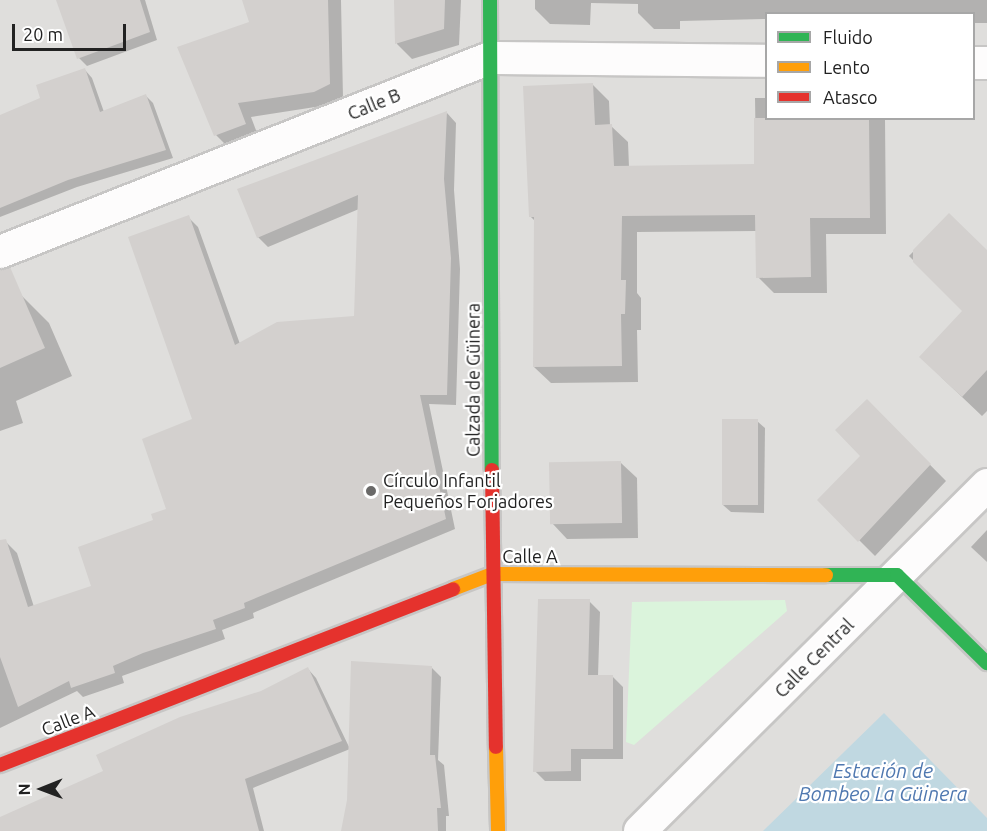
<!DOCTYPE html>
<meta charset="utf-8">
<style>
body{margin:0}
#map{position:relative;width:987px;height:831px;overflow:hidden;background:#f0eeeb;font-family:Ubuntu,sans-serif}
div>[style]{position:absolute}
.residential>*{inset:0;background:#dfdedc}
.park>*{inset:0;background:#dbf4dc}
.water>*{inset:0;background:#c0d8e1}
.shadow>*{inset:0;background:#0003}
.building>*{inset:0;background:#d3d0ce;transform-origin:0 0}
.roads{filter:drop-shadow(2px 0 #c7c6c5) drop-shadow(-2px 0 #c7c6c5) drop-shadow(0 2px #c7c6c5) drop-shadow(0 -2px #c7c6c5)}
.street>*{height:32px;margin:-16px;padding:0 16px;transform-origin:16px;border-radius:16px;background:#fdfcfc}
.fast>*{height:14px;margin:-7px;padding:0 7px;transform-origin:7px;border-radius:7px;background:#30b455}
.slow>*{height:14px;margin:-7px;padding:0 7px;transform-origin:7px;border-radius:7px;background:#ff9f0a}
.jam>*{height:14px;margin:-7px;padding:0 7px;transform-origin:7px;border-radius:7px;background:#e5322d}
.dots>*{width:16px;height:16px;translate:-50% -50%;box-sizing:border-box;border:3px solid #fff;border-radius:50%}
span{translate:-50% -50%;white-space:nowrap;text-align:center;line-height:1.15;-webkit-text-stroke:4.5px #fff;paint-order:stroke}
.street-label{font-size:18px;color:#222}
.poi-label{font-size:18px;color:#222}
.left{translate:0 -50%;text-align:left}
.water-label{font-size:20px;color:#4f78b0;font-style:italic}
.legend{position:absolute;left:765px;top:12px;width:210px;height:108px;box-sizing:border-box;background:#fff;border:2px solid #a7a7a7;margin:0;padding:8px 10px;list-style:none;font-size:18px;color:#222}
.legend li{display:flex;align-items:center;gap:12px;height:30px}
.legend b{width:30px;border:2px solid #a7a7a7}
.north{position:absolute;left:12px;top:759px;width:60px;height:60px;-webkit-text-stroke:4px #fff;paint-order:stroke;rotate:269deg;font-size:16px;font-weight:700;line-height:24px;text-align:center;color:#222}
.north::after{content:'';display:block;margin:auto;width:21px;height:27px;background:#222;clip-path:polygon(50% 0,100% 100%,50% 72%,0 100%)}
.scale{position:absolute;left:12px;top:24px;width:114px;height:27px;box-sizing:border-box;border:3px solid #222;border-top:0;padding-left:8px;font-size:18px;line-height:21px;white-space:nowrap;color:#222;-webkit-text-stroke:4px #fff;paint-order:stroke}
</style>
<div id="map">
<div class="residential">
<div style="clip-path:polygon(evenodd,0 0,987px 0,987px 831px,0 831px,0 0,766px 14px,974px 14px,974px 118px,766px 118px,766px 14px)"></div>
</div>
<div class="park">
<div style="clip-path:polygon(785px 600px,787px 611px,634px 745px,626px 742px,632px 602px)"></div>
</div>
<div class="water">
<div style="clip-path:polygon(884px 713px,987px 818px,987px 831px,763px 831px)"></div>
</div>
<div class="shadow">
<div style="clip-path:polygon(57px 0,145px 0,157px 40px,87px 66px,79px 58px)"></div>
<div style="clip-path:polygon(244px 0,341px 0,343px 98px,328px 105px,251px 117px,259px 138px,230px 149px,216px 135px,250px 23px)"></div>
<div style="clip-path:polygon(395px 0,461px 0,459px 45px,412px 59px,397px 44px)"></div>
<div style="clip-path:polygon(535px 0,987px 0,987px 23px,974px 23px,974px 14px,766px 14px,766px 19px,680px 21px,680px 29px,654px 29px,638px 13px,638px 4px,591px 3px,590px 25px,550px 24px,535px 9px)"></div>
<div style="clip-path:polygon(85px 70px,92px 78px,104px 112px,145px 95px,153px 103px,173px 158px,77px 187px,0 217px,0 117px,42px 99px)"></div>
<div style="clip-path:polygon(593px 85px,609px 101px,610px 125px,628px 142px,629px 167px,756px 165px,755px 98px,766px 98px,766px 118px,885px 118px,886px 234px,826px 234px,827px 293px,774px 293px,758px 277px,757px 231px,637px 232px,637px 293px,641px 298px,641px 330px,637px 330px,638px 382px,551px 383px,534px 367px,535px 221px,530px 216px)"></div>
<div style="clip-path:polygon(447px 113px,456px 123px,454px 190px,460px 269px,456px 405px,429px 404px,455px 529px,253px 613px,254px 618px,222px 630px,225px 639px,122px 676px,124px 683px,83px 697px,77px 691px,0 728px,0 546px,7px 543px,17px 553px,34px 607px,93px 587px,167px 510px,194px 420px,188px 217px,198px 227px,240px 344px,356px 318px,359px 209px,268px 247px,258px 237px)"></div>
<div style="clip-path:polygon(949px 215px,987px 252px,987px 411px,982px 416px,941px 377px,964px 311px,909px 256px)"></div>
<div style="clip-path:polygon(21px 295px,49px 323px,72px 376px,16px 401px,23px 423px,0 431px,0 304px)"></div>
<div style="clip-path:polygon(867px 401px,946px 481px,875px 556px,819px 500px,862px 456px)"></div>
<div style="clip-path:polygon(757px 421px,765px 428px,764px 513px,731px 512px,723px 505px)"></div>
<div style="clip-path:polygon(621px 463px,637px 478px,638px 538px,567px 539px,552px 523px)"></div>
<div style="clip-path:polygon(987px 530px,987px 562px,971px 547px)"></div>
<div style="clip-path:polygon(589px 601px,600px 612px,598px 676px,612px 676px,623px 687px,623px 759px,581px 759px,581px 781px,545px 781px,535px 771px)"></div>
<div style="clip-path:polygon(432px 668px,441px 677px,438px 760px,444px 765px,449px 816px,446px 816px,446px 831px,342px 831px)"></div>
<div style="clip-path:polygon(308px 669px,316px 678px,350px 749px,253px 788px,264px 831px,21px 831px,105px 772px)"></div>
</div>
<div class="building">
<div style="clip-path:polygon(56px 0,140px 0,150px 32px,77px 59px)"></div>
<div style="clip-path:polygon(242px 0,328px 0,330px 84px,314px 92px,238px 103px,246px 124px,214px 136px,177px 47px,249px 22px)"></div>
<div style="clip-path:polygon(394px 0,445px 0,444px 29px,395px 44px)"></div>
<div style="clip-path:polygon(85px 68px,100px 112px,146px 94px,166px 150px,68px 180px,0 208px,0 115px,40px 98px,36px 85px)"></div>
<div style="clip-path:polygon(593px 83px,595px 125px,612px 124px,614px 166px,754px 164px,754px 118px,869px 118px,870px 218px,810px 218px,811px 277px,756px 278px,755px 215px,622px 216px,621px 280px,626px 280px,625px 314px,621px 314px,622px 366px,533px 367px,534px 217px,529px 217px,523px 86px)"></div>
<div style="clip-path:polygon(447px 111px,444px 179px,451px 258px,447px 395px,420px 395px,446px 519px,244px 603px,245px 608px,213px 620px,216px 629px,143px 653px,113px 666px,115px 673px,71px 688px,69px 681px,18px 707px,0 657px,0 540px,6px 539px,28px 607px,91px 586px,78px 547px,153px 520px,151px 514px,166px 509px,142px 439px,192px 419px,128px 237px,189px 215px,235px 345px,277px 322px,354px 316px,358px 195px,257px 238px,237px 189px)"></div>
<div style="clip-path:polygon(949px 213px,987px 250px,987px 370px,962px 397px,919px 357px,962px 311px,913px 262px,913px 250px)"></div>
<div style="clip-path:polygon(10px 267px,45px 348px,0 368px,0 270px)"></div>
<div style="clip-path:polygon(867px 399px,931px 464px,858px 542px,817px 500px,860px 456px,835px 430px)"></div>
<div style="left:722px;top:419px;width:36px;height:86px"></div>
<div style="left:621px;top:461px;width:62px;height:72px;rotate:89deg"></div>
<div style="clip-path:polygon(538px 599px,590px 599px,588px 675px,613px 675px,613px 749px,571px 749px,571px 771px,533px 772px)"></div>
<div style="clip-path:polygon(351px 661px,432px 666px,430px 755px,435px 755px,441px 808px,437px 808px,438px 831px,341px 831px,347px 800px)"></div>
<div style="clip-path:polygon(308px 667px,342px 741px,245px 779px,259px 831px,0 831px,0 817px,103px 771px,96px 755px,180px 717px,261px 691px)"></div>
</div>
<div class="roads">
<div class="street">
<div style="left:974px;top:63px;width:13px"></div>
<div style="left:0;top:252px;width:527px;rotate:-21.6deg"></div>
<div style="left:490px;top:58px;width:276px;rotate:0.6deg"></div>
<div style="left:640px;top:831px;width:490px;rotate:-44.9deg"></div>
</div>
<div class="fast">
<div style="left:490px;top:0;width:470px;rotate:89.8deg"></div>
<div style="left:826px;top:575px;width:71px"></div>
<div style="left:897px;top:575px;width:126px;rotate:44.4deg"></div>
</div>
<div class="slow">
<div style="left:453px;top:589px;width:42px;rotate:-21deg"></div>
<div style="left:492px;top:574px;width:334px;rotate:0.2deg"></div>
<div style="left:496px;top:747px;width:84px;rotate:88.6deg"></div>
</div>
<div class="jam">
<div style="left:492px;top:470px;width:277px;rotate:89.2deg"></div>
<div style="left:0;top:765px;width:486px;rotate:-21.2deg"></div>
</div>
</div>
<div class="dots">
<div style="left:371px;top:491px;background:#6a6968"></div>
</div>
<div class="street-label">
<span style="left:374px;top:104px;rotate:-22deg">Calle B</span>
<span style="left:473px;top:380px;rotate:-90deg">Calzada de Güinera</span>
<span style="left:530px;top:556px">Calle A</span>
<span style="left:814px;top:658px;rotate:-45deg">Calle Central</span>
<span style="left:68px;top:720px;rotate:-21deg">Calle A</span>
</div>
<div class="poi-label">
<span class="left" style="left:383px;top:491px">Círculo Infantil<br>Pequeños Forjadores</span>
</div>
<div class="water-label">
<span style="left:883px;top:782px">Estación de<br>Bombeo La Güinera</span>
</div>
<ul class="legend">
<li><b style="height:8px;background:#30b455"></b>Fluido</li>
<li><b style="height:8px;background:#ff9f0a"></b>Lento</li>
<li><b style="height:8px;background:#e5322d"></b>Atasco</li>
</ul>
<div class="north">N</div>
<div class="scale">20 m</div>
</div>
